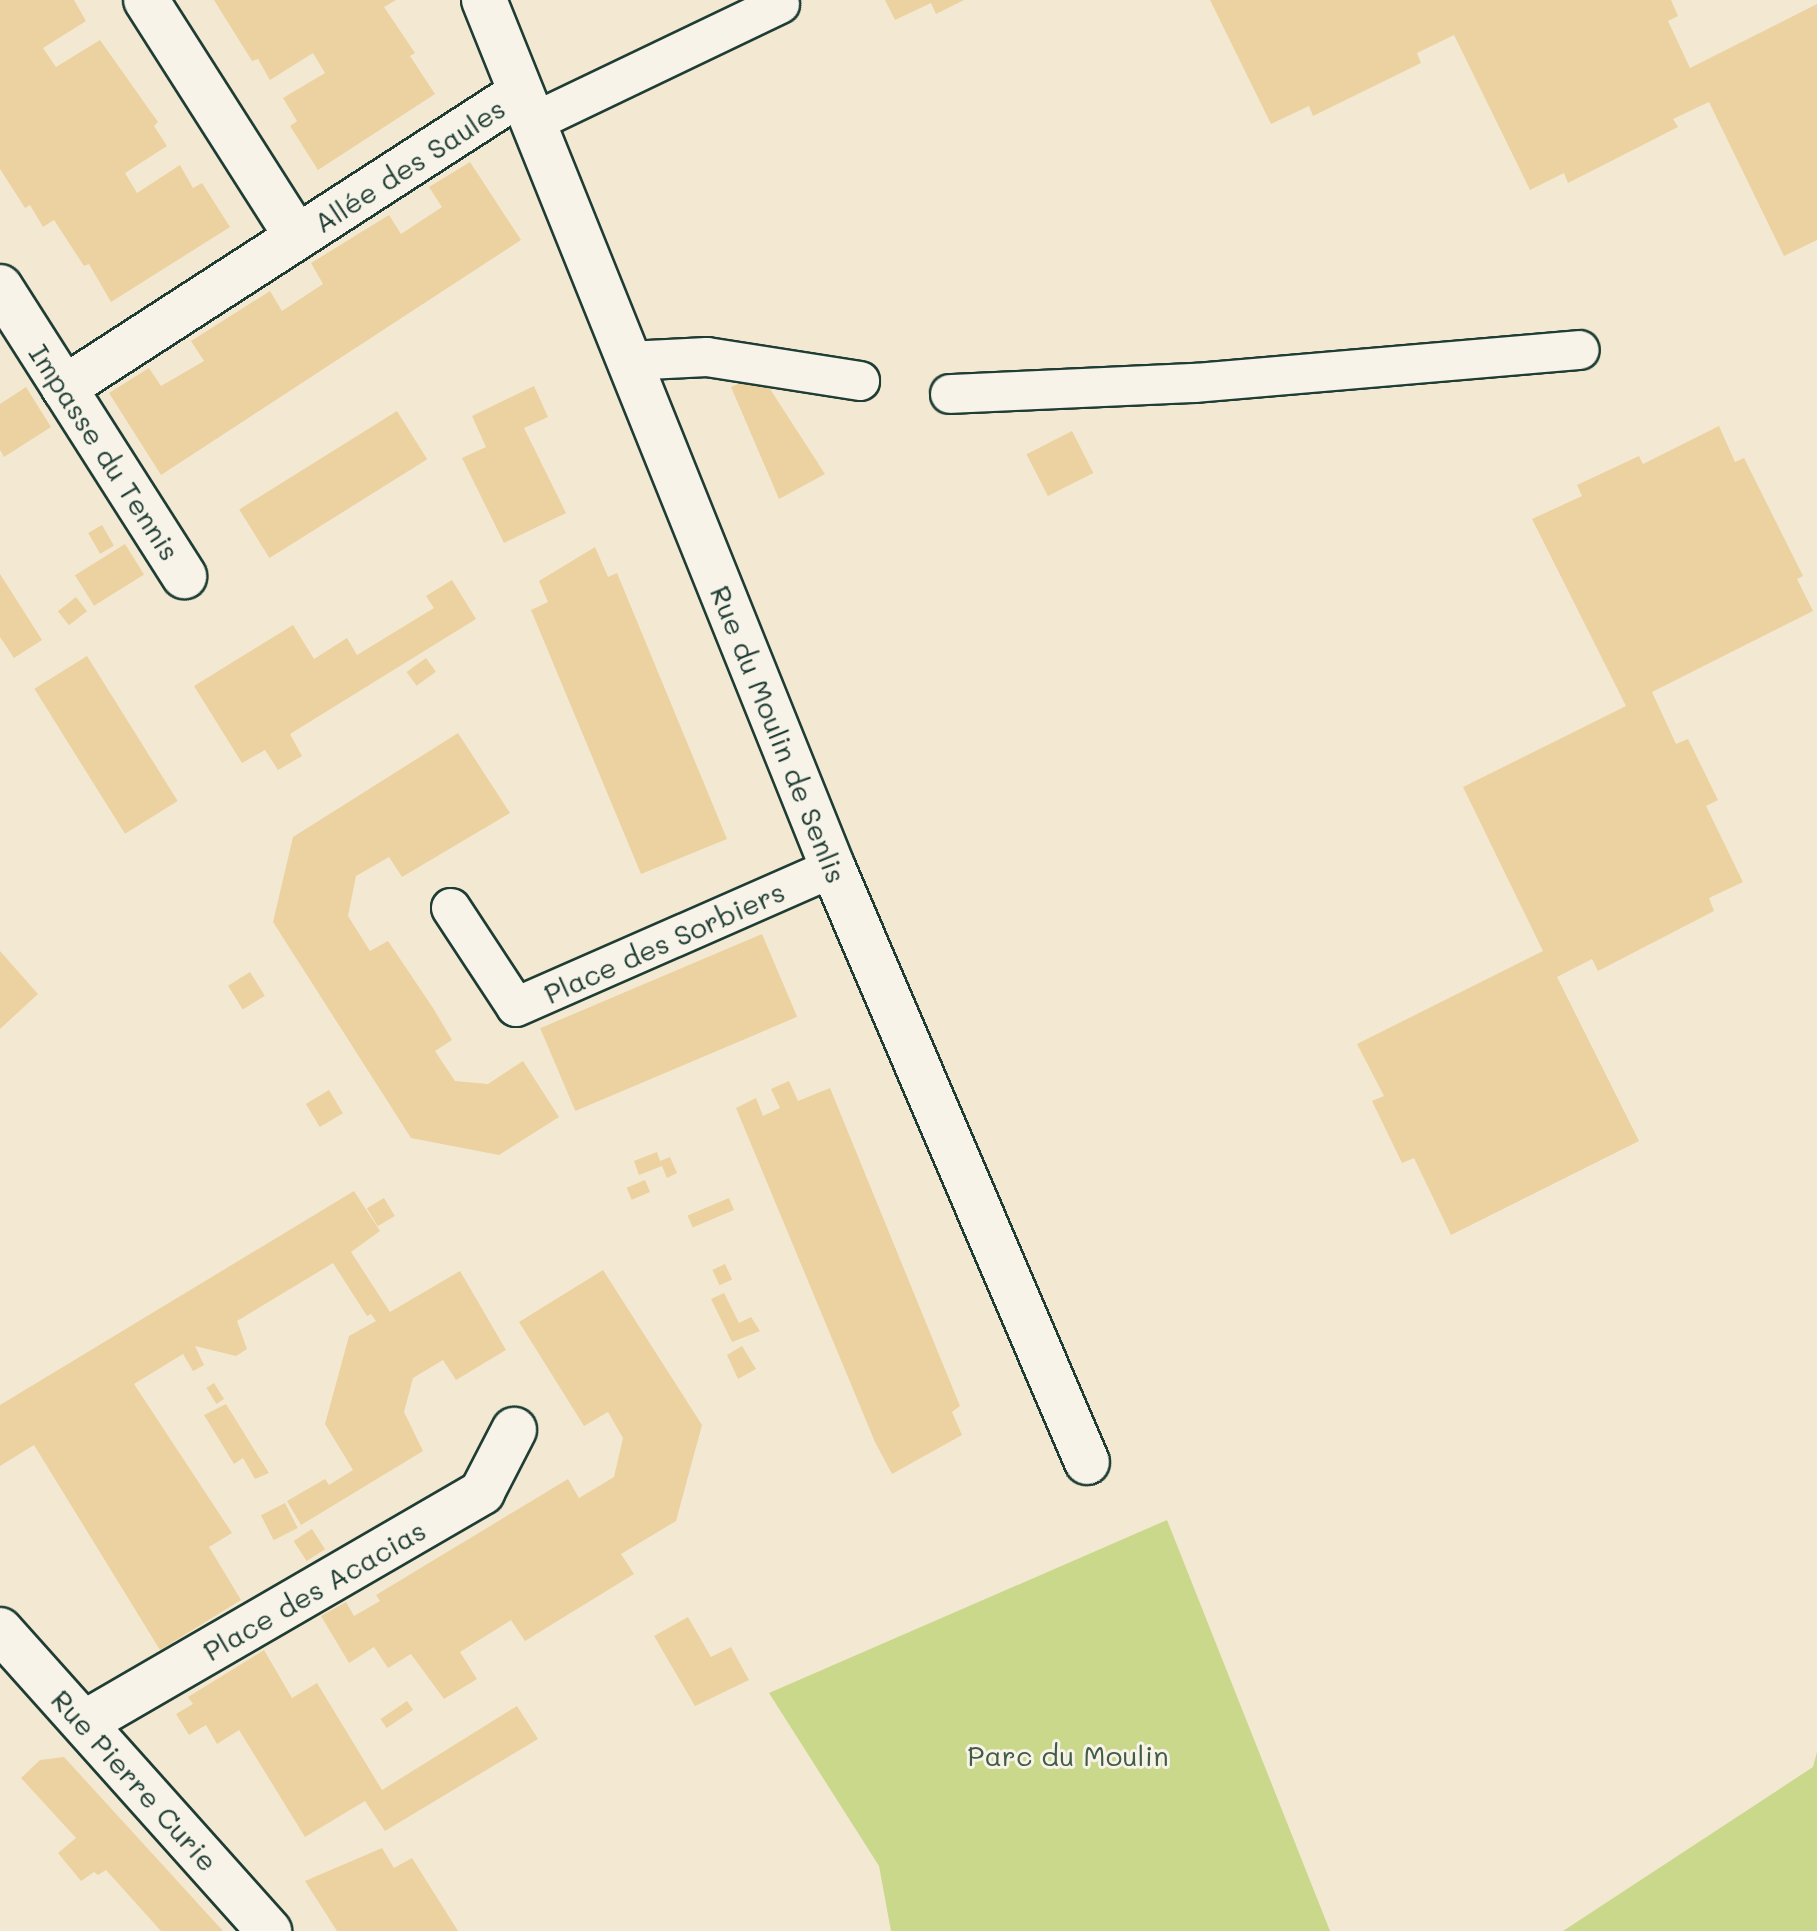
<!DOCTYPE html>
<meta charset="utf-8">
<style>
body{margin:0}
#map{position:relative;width:1817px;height:1931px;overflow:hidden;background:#f3e9d2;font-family:Mali,sans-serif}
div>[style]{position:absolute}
.green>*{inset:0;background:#c9d88b}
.building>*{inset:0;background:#ebd2a0;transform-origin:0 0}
.roads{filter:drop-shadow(2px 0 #1f3d34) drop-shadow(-2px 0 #1f3d34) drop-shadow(0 2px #1f3d34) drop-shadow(0 -2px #1f3d34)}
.lane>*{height:38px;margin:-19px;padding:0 19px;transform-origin:19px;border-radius:19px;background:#f7f3e8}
.street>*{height:44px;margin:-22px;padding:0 22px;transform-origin:22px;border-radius:22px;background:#f7f3e8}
span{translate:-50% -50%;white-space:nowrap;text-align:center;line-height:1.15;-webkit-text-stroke:6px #f7f3e8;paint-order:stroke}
.street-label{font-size:28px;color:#1f3d34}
.park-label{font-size:28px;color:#415c45}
</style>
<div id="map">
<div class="green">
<div style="clip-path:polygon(1167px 1520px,1330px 1931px,891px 1931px,879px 1866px,769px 1693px)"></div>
<div style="clip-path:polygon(1817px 1752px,1817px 1931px,1563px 1931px,1813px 1767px)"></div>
</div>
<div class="building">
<div style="clip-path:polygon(0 0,74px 0,86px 21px,43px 48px,56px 67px,100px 40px,158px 122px,154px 126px,167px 146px,125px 173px,137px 193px,180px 165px,193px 188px,202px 183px,230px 227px,111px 302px,89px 264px,84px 266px,54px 220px,43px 227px,30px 205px,25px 208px,0 169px)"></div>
<div style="clip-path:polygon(214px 0,396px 0,384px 7px,415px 53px,410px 56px,435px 94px,318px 170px,290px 126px,297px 121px,283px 98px,325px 73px,313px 53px,270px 80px,258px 59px,252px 61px)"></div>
<div style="clip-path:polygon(885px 0,964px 0,936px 14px,931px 3px,895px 20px)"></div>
<div style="clip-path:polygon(1210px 0,1671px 0,1678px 16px,1668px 21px,1690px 68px,1817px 4px,1817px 240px,1784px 256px,1709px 102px,1673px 119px,1678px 127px,1568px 183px,1564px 173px,1530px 190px,1454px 35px,1417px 53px,1421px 63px,1313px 116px,1309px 106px,1271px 124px)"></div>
<div style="clip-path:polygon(470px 162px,521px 240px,161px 475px,109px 393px,149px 368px,161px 386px,204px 361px,191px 341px,270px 291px,282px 311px,323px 284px,311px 263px,389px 215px,401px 234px,442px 207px,429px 187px)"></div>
<div style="clip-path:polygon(740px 383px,768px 386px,825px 474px,779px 499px,731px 387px)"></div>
<div style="clip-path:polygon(534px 386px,548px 417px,524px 428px,566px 513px,504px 543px,462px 458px,486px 447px,472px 416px)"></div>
<div style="clip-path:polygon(26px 387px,51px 427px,4px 457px,0 450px,0 404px)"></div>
<div style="left:397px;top:411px;width:57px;height:186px;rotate:58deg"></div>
<div style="clip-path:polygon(1719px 426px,1735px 462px,1744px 458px,1803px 576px,1797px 579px,1813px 611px,1652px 692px,1676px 744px,1688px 739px,1718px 800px,1706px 806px,1743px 882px,1709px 898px,1714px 911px,1598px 971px,1592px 959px,1557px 977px,1639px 1141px,1451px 1235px,1414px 1158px,1402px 1163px,1372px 1101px,1384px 1096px,1357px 1044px,1543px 951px,1463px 787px,1626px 706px,1532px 519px,1582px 496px,1577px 485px,1639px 456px,1643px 464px)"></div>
<div style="left:1072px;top:431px;width:47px;height:51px;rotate:63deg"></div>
<div style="left:102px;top:525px;width:24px;height:16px;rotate:60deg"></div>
<div style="left:125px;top:544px;width:36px;height:59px;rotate:58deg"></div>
<div style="clip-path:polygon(595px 547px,608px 577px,617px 573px,727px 839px,641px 874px,531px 610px,548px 602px,539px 581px)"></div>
<div style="clip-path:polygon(0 574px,42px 640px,14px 658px,0 637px)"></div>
<div style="clip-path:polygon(452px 580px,476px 619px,290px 734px,302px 756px,278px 770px,265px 750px,242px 763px,194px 686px,293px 625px,314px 659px,347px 638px,357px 655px,434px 608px,426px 596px)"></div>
<div style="left:76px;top:597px;width:18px;height:23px;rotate:52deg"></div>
<div style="left:87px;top:656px;width:171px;height:62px;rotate:58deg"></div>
<div style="left:426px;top:658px;width:17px;height:24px;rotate:54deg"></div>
<div style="clip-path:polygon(458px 733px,510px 813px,402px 877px,389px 857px,356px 876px,348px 916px,370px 951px,388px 941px,433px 1008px,452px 1040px,435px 1051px,455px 1081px,488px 1084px,523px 1061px,559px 1117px,499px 1155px,411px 1138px,273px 922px,293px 837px)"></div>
<div style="left:762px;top:934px;width:90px;height:241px;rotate:67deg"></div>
<div style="clip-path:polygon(0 951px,38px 994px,0 1029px)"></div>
<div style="left:250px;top:972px;width:28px;height:26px;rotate:58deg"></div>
<div style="clip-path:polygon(789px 1081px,798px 1101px,830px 1088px,960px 1406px,952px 1412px,962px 1435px,892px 1474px,875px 1442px,736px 1108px,756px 1098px,763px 1116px,780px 1108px,771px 1089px)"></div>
<div style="left:329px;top:1090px;width:27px;height:27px;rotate:59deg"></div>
<div style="clip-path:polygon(657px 1152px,660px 1161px,670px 1157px,677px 1173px,667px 1178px,662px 1166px,639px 1175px,634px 1161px)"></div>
<div style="left:645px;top:1180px;width:13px;height:20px;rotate:67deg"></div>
<div style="clip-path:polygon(354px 1191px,380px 1231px,351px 1252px,390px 1312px,460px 1271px,506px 1350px,456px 1380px,443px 1360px,413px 1378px,404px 1412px,423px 1451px,301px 1525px,287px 1501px,325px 1479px,329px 1485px,353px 1470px,325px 1424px,349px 1336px,376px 1321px,371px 1314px,367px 1316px,333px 1263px,237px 1321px,247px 1349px,236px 1356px,195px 1346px,204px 1365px,193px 1371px,183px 1354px,134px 1384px,232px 1533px,209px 1547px,241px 1600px,160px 1650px,34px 1445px,0 1466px,0 1405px)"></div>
<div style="left:384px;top:1198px;width:21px;height:20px;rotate:59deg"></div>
<div style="left:729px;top:1198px;width:13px;height:45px;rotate:67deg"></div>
<div style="left:725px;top:1264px;width:17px;height:14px;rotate:65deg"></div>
<div style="clip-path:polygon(603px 1270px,702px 1425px,676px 1521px,621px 1554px,634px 1574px,525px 1641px,511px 1620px,460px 1652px,477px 1679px,444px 1699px,411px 1654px,388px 1668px,374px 1647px,349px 1663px,321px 1616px,346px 1602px,354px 1616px,380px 1601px,376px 1595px,568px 1479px,579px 1498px,614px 1477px,623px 1438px,608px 1412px,584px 1426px,519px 1322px)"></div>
<div style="clip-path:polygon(724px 1293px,739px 1323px,751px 1317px,760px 1331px,732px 1342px,711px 1299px)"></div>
<div style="clip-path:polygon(742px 1346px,756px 1369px,738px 1379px,727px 1355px)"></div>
<div style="left:214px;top:1383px;width:19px;height:9px;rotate:58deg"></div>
<div style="clip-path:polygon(226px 1404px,255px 1451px,269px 1473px,255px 1479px,243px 1458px,234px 1464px,204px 1415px)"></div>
<div style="left:285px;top:1503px;width:28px;height:27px;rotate:63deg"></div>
<div style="left:312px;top:1529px;width:24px;height:22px;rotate:57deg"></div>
<div style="clip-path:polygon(688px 1617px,711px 1657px,731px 1647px,749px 1680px,695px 1706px,654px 1636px)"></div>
<div style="clip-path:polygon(264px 1650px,292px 1698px,317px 1683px,382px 1790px,517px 1706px,538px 1739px,385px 1831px,365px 1801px,305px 1837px,239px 1730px,217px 1744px,206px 1725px,189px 1735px,176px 1714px,193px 1704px,188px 1697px)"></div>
<div style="left:407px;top:1701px;width:11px;height:32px;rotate:56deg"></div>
<div style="clip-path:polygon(64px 1757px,223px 1931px,161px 1931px,106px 1870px,98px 1875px,94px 1872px,81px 1881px,58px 1853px,76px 1838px,21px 1778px,40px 1760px)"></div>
<div style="clip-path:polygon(382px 1848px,394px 1868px,412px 1858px,458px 1931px,337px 1931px,305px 1881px)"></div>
</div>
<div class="roads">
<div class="lane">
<div style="left:532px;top:123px;width:275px;rotate:-25.6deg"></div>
<div style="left:628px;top:361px;width:79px;rotate:-2.9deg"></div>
<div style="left:707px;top:357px;width:155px;rotate:8.9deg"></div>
<div style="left:950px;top:394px;width:245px;rotate:-2.6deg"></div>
<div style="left:1195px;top:383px;width:386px;rotate:-4.9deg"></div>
<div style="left:451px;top:908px;width:118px;rotate:56.7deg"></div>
<div style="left:516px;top:1007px;width:346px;rotate:-23.7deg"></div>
</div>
<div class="street">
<div style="left:146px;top:0;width:281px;rotate:57.5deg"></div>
<div style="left:484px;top:0;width:936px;rotate:68.1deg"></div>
<div style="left:833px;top:868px;width:646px;rotate:66.85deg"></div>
<div style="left:0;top:287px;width:343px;rotate:57.5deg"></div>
<div style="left:64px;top:388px;width:543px;rotate:-32.9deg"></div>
<div style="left:0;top:1630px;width:404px;rotate:48.2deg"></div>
<div style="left:86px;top:1722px;width:458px;rotate:-30.1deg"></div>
<div style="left:482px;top:1492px;width:70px;rotate:-62.7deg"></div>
</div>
</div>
<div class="street-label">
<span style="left:409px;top:165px;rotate:-33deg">Allée des Saules</span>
<span style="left:105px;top:452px;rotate:57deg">Impasse du Tennis</span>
<span style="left:779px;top:734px;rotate:68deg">Rue du Moulin de Senlis</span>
<span style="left:664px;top:942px;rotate:-24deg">Place des Sorbiers</span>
<span style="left:314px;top:1590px;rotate:-30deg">Place des Acacias</span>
<span style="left:135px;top:1780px;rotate:48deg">Rue Pierre Curie</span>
</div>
<div class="park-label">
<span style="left:1068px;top:1755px">Parc du Moulin</span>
</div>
</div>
